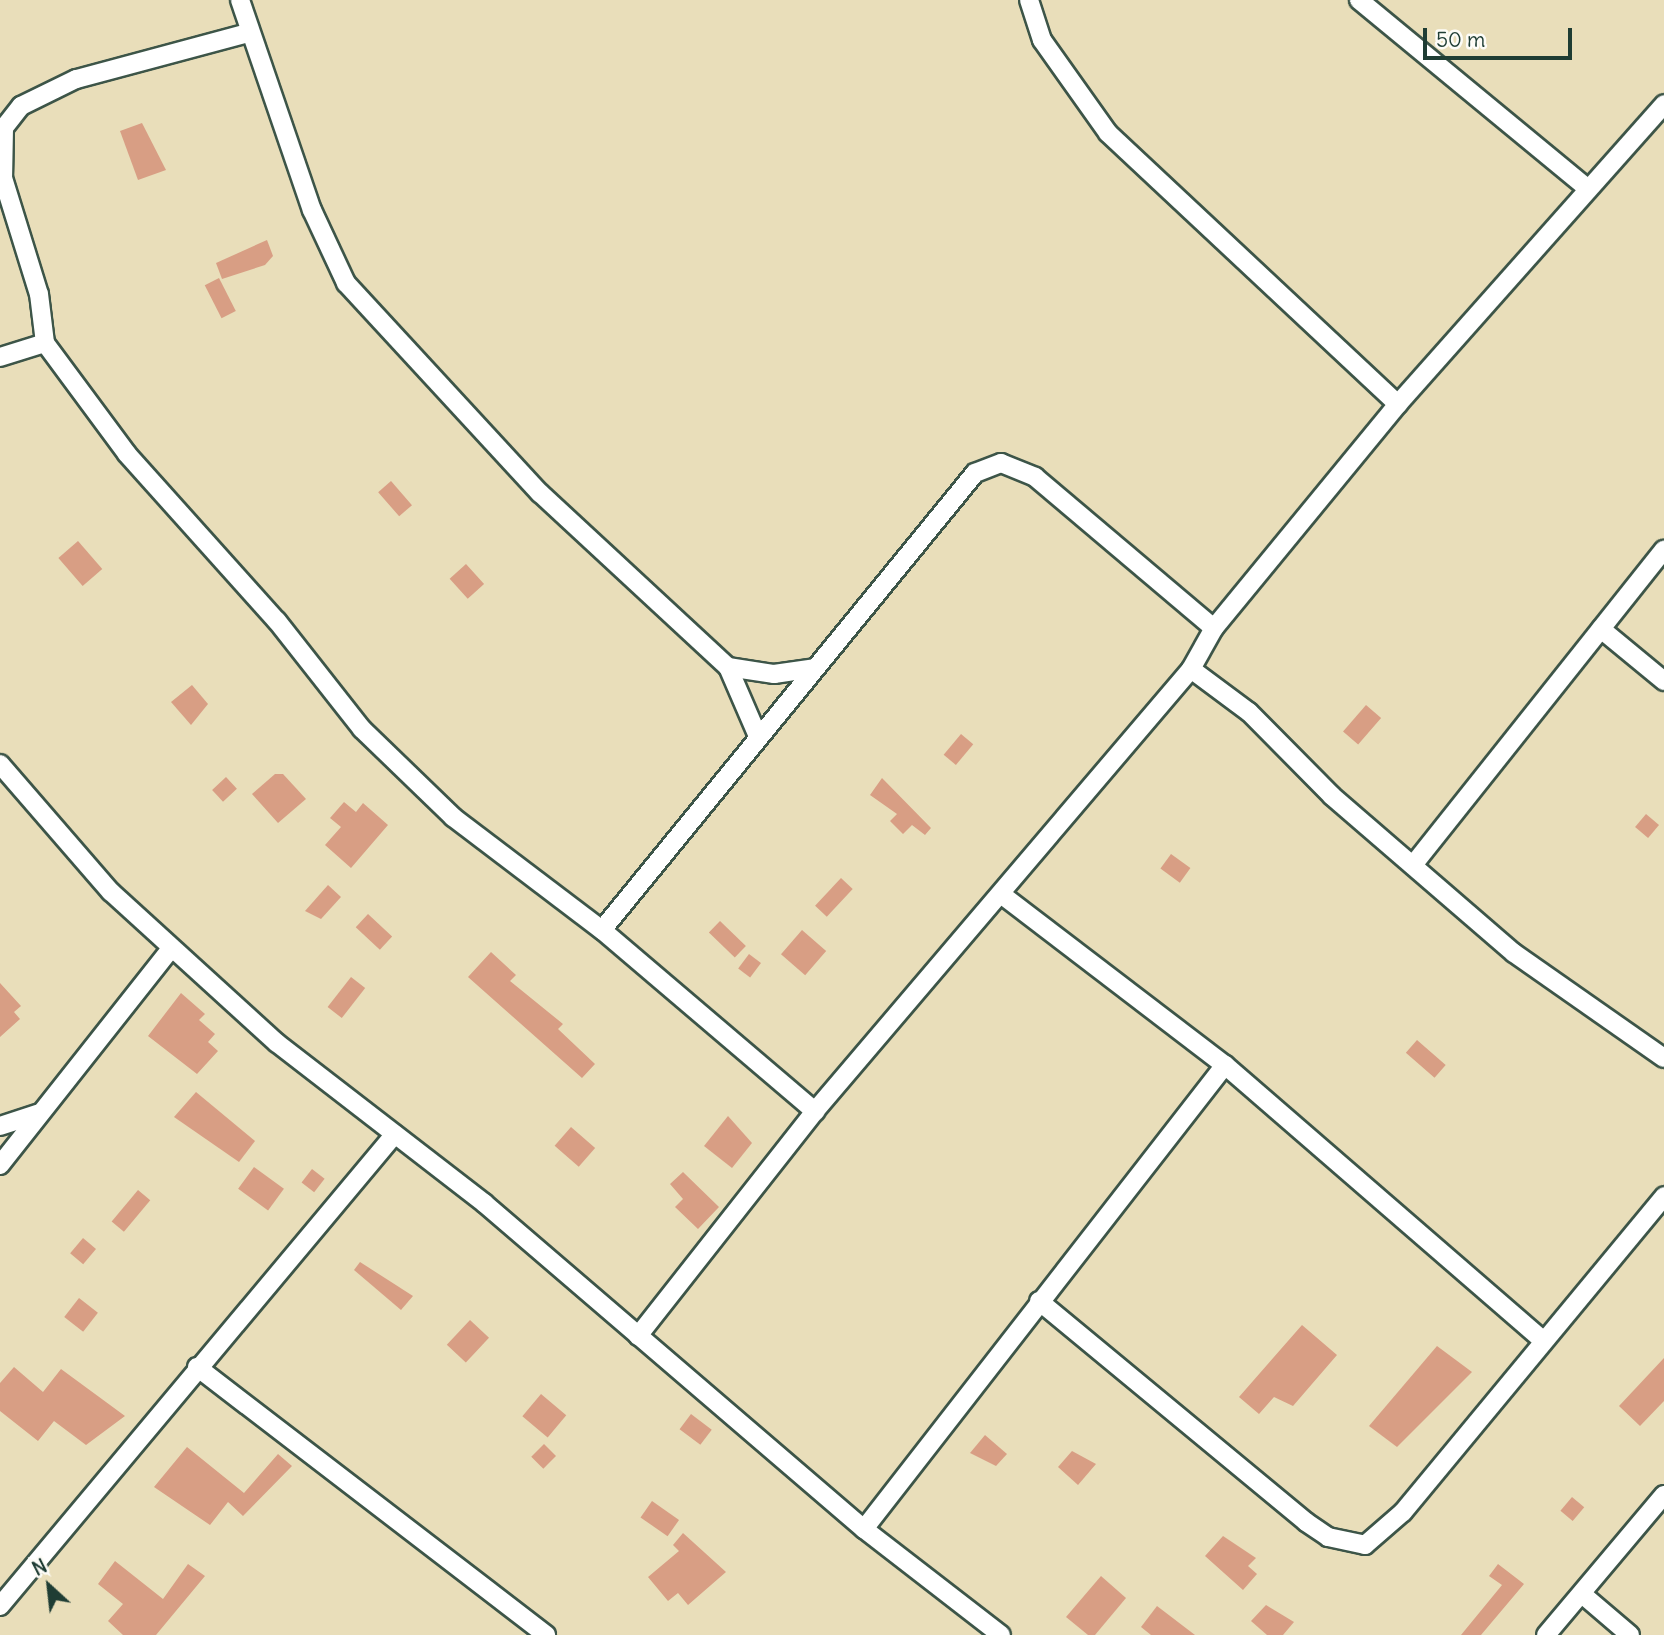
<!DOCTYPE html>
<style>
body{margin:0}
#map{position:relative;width:1664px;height:1635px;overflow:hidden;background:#e9deba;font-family:Delius,sans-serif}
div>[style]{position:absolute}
.building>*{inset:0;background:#d89e84;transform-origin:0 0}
.roads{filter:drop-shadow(2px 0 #3d5548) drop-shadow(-2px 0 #3d5548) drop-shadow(0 2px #3d5548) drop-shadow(0 -2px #3d5548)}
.minor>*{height:18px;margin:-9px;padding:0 9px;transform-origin:9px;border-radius:9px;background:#fff}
span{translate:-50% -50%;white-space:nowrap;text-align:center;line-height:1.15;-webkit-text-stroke:5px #fdfcf7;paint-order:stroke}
.north{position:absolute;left:14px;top:1551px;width:70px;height:70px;-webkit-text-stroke:5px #fdfcf7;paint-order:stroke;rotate:333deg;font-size:19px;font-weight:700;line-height:28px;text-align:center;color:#1f3d34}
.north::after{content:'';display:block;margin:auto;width:24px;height:32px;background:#1f3d34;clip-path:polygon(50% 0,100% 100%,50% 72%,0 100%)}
.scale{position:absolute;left:1423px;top:28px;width:149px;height:32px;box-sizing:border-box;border:4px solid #1f3d34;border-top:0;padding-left:9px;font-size:21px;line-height:24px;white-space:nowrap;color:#1f3d34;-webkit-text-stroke:5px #fdfcf7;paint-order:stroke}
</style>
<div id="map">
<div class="building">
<div style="clip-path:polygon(142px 123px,166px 170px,138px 180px,120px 131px)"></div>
<div style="clip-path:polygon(267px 240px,273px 256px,265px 265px,222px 279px,216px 263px)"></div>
<div style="left:219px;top:278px;width:37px;height:16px;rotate:63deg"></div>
<div style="left:391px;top:481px;width:32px;height:17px;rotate:49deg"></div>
<div style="left:78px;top:541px;width:37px;height:26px;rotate:49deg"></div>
<div style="left:466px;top:564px;width:27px;height:22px;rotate:48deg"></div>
<div style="clip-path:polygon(192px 685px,208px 704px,191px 725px,171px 702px)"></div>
<div style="left:1366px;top:705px;width:20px;height:35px;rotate:41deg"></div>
<div style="left:961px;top:734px;width:16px;height:27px;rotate:40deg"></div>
<div style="clip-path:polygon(275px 774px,283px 774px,306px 799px,278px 823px,252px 794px)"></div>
<div style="left:226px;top:777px;width:16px;height:19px;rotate:47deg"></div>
<div style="clip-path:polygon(882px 778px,931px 828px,925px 835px,912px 825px,903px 834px,890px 821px,897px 814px,870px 795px)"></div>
<div style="clip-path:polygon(344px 802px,356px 812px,363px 803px,388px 825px,351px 868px,325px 845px,341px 827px,330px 818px)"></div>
<div style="left:1646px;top:814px;width:17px;height:17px;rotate:40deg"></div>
<div style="left:1171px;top:854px;width:24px;height:18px;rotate:36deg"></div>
<div style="left:841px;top:878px;width:16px;height:38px;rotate:43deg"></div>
<div style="clip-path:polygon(328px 885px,341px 897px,321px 919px,305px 911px)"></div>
<div style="left:368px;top:914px;width:33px;height:18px;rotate:43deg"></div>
<div style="left:720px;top:921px;width:36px;height:16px;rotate:44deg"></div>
<div style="left:802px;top:930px;width:32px;height:32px;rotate:41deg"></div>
<div style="clip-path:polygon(491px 952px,516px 975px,510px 981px,563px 1024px,558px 1029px,595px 1064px,582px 1078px,468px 977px)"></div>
<div style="left:749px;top:954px;width:15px;height:18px;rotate:37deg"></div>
<div style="left:351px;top:977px;width:18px;height:38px;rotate:38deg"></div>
<div style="clip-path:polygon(0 983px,21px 1006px,14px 1012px,20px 1019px,0 1037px)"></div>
<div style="clip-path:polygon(181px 993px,205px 1014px,199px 1020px,215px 1034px,208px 1042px,218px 1051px,197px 1074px,148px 1036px)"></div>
<div style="left:1417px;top:1040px;width:38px;height:17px;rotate:41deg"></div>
<div style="clip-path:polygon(196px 1092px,255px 1141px,239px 1162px,174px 1117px)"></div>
<div style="clip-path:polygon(728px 1116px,752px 1143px,732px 1168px,704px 1146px)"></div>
<div style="left:571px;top:1127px;width:32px;height:25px;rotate:41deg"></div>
<div style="left:254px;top:1167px;width:37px;height:27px;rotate:36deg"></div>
<div style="left:312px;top:1169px;width:16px;height:17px;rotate:38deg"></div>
<div style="clip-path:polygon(683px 1172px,719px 1207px,698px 1229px,675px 1207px,683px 1199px,670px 1184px)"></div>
<div style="left:138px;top:1190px;width:16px;height:41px;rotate:40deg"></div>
<div style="left:83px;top:1238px;width:17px;height:20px;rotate:40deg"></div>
<div style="clip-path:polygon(360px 1262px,413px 1296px,401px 1310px,354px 1270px)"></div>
<div style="left:79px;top:1298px;width:24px;height:24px;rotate:38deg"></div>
<div style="left:470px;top:1320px;width:26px;height:34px;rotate:43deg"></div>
<div style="clip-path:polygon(1302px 1325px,1337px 1355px,1293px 1406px,1274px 1397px,1259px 1414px,1239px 1397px)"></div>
<div style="clip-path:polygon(1437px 1346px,1472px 1372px,1397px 1447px,1369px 1426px)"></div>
<div style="clip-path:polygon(1664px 1358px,1664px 1401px,1640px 1426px,1619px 1406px)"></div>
<div style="clip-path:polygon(14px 1367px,43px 1392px,61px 1369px,125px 1416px,86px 1445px,54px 1421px,38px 1441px,0 1411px,0 1383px)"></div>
<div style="left:541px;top:1394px;width:33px;height:29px;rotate:40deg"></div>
<div style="left:691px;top:1414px;width:26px;height:19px;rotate:37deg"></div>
<div style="clip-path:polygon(985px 1435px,1007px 1454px,996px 1466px,970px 1453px)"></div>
<div style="left:544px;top:1444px;width:17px;height:18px;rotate:45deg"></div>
<div style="clip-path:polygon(187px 1447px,244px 1493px,278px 1454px,292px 1466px,243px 1516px,228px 1502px,210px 1525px,154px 1487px)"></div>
<div style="clip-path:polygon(1072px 1451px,1096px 1464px,1078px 1485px,1058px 1467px)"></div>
<div style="left:1572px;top:1497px;width:16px;height:18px;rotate:40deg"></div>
<div style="left:652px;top:1501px;width:33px;height:20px;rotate:35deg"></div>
<div style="clip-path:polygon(683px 1533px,726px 1572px,688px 1605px,678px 1593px,668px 1601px,648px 1577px,679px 1551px,673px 1545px)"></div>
<div style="clip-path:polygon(1223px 1536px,1256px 1558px,1248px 1566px,1257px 1574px,1243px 1590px,1205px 1556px)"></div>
<div style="clip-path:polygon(115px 1561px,163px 1599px,188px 1564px,205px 1576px,156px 1635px,123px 1635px,108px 1621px,123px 1604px,98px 1584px)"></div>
<div style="clip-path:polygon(1498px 1564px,1524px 1584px,1481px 1635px,1461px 1635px,1502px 1585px,1489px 1576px)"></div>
<div style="clip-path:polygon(1101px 1576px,1126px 1598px,1095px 1635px,1088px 1635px,1066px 1617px)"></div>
<div style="clip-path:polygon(1266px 1605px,1294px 1622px,1283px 1635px,1267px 1635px,1251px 1621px)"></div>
<div style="clip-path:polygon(1157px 1606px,1195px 1635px,1151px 1635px,1141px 1627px)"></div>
</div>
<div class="roads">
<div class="minor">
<div style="left:240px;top:0;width:222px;rotate:71.1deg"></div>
<div style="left:312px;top:210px;width:81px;rotate:65deg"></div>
<div style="left:346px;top:283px;width:286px;rotate:47.3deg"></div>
<div style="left:540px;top:493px;width:256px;rotate:42.8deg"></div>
<div style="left:728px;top:667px;width:73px;rotate:66.6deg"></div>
<div style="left:1029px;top:0;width:42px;rotate:72deg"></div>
<div style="left:1042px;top:40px;width:114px;rotate:54.6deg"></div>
<div style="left:1108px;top:133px;width:397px;rotate:43.1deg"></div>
<div style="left:1359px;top:0;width:293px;rotate:39.5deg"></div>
<div style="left:248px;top:33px;width:178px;rotate:165deg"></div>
<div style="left:76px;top:79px;width:61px;rotate:153.9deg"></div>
<div style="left:21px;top:106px;width:28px;rotate:128deg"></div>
<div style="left:4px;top:128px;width:50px;rotate:91.1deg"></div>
<div style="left:3px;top:178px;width:121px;rotate:72.8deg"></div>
<div style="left:39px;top:294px;width:49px;rotate:83deg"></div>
<div style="left:45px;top:343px;width:138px;rotate:53.5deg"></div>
<div style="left:127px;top:454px;width:224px;rotate:48.1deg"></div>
<div style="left:277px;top:621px;width:137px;rotate:51.8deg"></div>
<div style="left:362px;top:729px;width:127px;rotate:44deg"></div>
<div style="left:453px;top:817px;width:187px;rotate:37.2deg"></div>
<div style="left:602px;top:930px;width:280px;rotate:40.4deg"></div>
<div style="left:0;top:357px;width:47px;rotate:-17.3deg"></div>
<div style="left:1601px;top:629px;width:82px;rotate:39.5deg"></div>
<div style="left:728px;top:667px;width:47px;rotate:8.7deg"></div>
<div style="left:774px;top:674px;width:41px;rotate:-8.3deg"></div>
<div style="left:1191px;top:669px;width:72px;rotate:36.6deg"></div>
<div style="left:1249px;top:712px;width:118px;rotate:45.3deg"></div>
<div style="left:1332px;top:796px;width:240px;rotate:40.8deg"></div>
<div style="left:1514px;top:953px;width:183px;rotate:35deg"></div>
<div style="left:0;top:764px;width:169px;rotate:49.1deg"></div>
<div style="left:111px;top:892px;width:224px;rotate:42.3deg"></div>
<div style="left:277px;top:1043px;width:262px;rotate:37.7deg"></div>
<div style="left:484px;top:1203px;width:501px;rotate:40.63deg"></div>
<div style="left:864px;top:1529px;width:173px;rotate:37.7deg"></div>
<div style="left:1413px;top:865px;width:403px;rotate:-51.5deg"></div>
<div style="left:1001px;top:894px;width:282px;rotate:37.4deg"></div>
<div style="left:1225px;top:1065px;width:420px;rotate:40.9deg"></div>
<div style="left:602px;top:930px;width:590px;rotate:-50.78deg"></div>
<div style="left:975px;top:473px;width:28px;rotate:-21deg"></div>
<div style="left:1001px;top:463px;width:37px;rotate:22deg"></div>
<div style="left:1035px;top:477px;width:234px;rotate:40.2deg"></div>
<div style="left:0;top:1126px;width:40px;rotate:-18deg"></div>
<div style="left:0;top:1165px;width:274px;rotate:-51.7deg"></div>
<div style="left:1039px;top:1301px;width:347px;rotate:39.6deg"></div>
<div style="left:1306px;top:1522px;width:27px;rotate:34deg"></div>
<div style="left:1328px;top:1537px;width:38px;rotate:12deg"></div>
<div style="left:1365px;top:1545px;width:50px;rotate:-41deg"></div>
<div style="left:1403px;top:1512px;width:410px;rotate:-50.4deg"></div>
<div style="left:638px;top:1336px;width:286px;rotate:-51.8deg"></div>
<div style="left:815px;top:1111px;width:580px;rotate:-49.61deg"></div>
<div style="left:1191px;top:669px;width:47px;rotate:-60.7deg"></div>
<div style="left:1214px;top:628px;width:290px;rotate:-50.6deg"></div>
<div style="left:1398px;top:404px;width:401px;rotate:-48.4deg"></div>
<div style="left:197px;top:1367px;width:440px;rotate:37.5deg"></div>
<div style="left:864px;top:1529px;width:588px;rotate:-52.12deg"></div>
<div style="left:1582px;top:1594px;width:63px;rotate:40.5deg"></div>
<div style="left:0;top:1606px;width:615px;rotate:-50.08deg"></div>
<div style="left:1546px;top:1635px;width:183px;rotate:-49.9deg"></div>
</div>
</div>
<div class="north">N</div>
<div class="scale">50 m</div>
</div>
